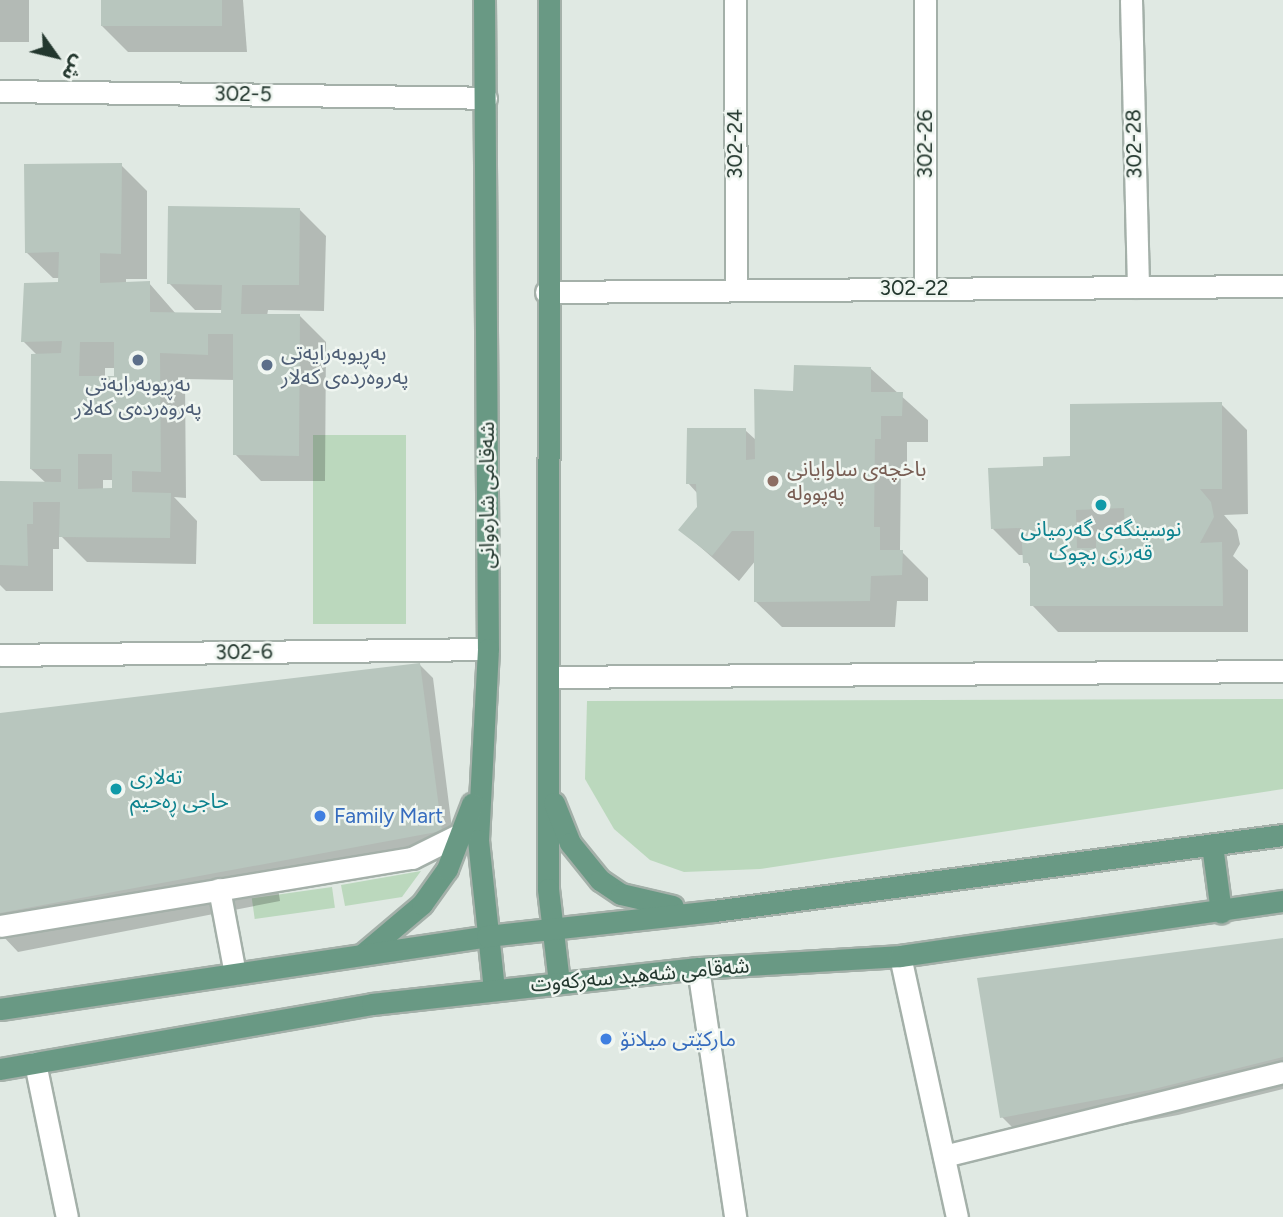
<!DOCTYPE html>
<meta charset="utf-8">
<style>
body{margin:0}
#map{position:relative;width:1283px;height:1217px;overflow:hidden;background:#e0e9e3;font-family:Figtree,"Noto Sans Arabic",sans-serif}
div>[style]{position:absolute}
.green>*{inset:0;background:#bbd8bd;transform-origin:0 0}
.shadow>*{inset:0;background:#0003;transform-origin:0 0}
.building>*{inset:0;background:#b8c6be;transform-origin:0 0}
.roads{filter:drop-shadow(2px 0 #a4b0a9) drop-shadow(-2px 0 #a4b0a9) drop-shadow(0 2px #a4b0a9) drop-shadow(0 -2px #a4b0a9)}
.minor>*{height:21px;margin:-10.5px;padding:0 10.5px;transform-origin:10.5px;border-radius:10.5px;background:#fff}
.major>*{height:21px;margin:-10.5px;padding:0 10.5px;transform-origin:10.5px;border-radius:10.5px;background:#699984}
.dots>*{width:19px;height:19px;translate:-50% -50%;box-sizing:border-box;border:4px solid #f0f6f1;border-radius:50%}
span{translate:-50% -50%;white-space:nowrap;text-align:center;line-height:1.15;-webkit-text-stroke:5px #f0f6f1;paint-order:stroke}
.street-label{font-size:21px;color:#23372e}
.service-label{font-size:21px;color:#4e5e75}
.left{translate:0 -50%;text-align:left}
.education-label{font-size:21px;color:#785e54}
.culture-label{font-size:21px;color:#0d838f}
.shop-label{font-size:21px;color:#366cbe}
.north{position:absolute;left:21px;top:21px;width:70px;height:70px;-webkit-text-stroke:5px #f0f6f1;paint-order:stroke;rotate:124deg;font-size:19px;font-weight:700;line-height:28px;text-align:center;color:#23372e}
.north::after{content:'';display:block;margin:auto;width:24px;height:32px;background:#23372e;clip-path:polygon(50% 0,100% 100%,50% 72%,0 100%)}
</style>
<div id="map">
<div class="green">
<div style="left:406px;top:435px;width:189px;height:93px;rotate:90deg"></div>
<div style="clip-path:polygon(1283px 699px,1283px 789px,760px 869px,684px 872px,650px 860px,614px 829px,585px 779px,587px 701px)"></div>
<div style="clip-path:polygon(421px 871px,402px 897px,345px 906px,341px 885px)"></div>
<div style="left:332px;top:887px;width:21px;height:81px;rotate:82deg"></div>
</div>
<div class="shadow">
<div style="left:0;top:0;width:29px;height:42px"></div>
<div style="clip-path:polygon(103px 0,243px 0,247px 52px,128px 52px,102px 26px)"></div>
<div style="clip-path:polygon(evenodd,121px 165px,147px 191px,147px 279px,126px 279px,126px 284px,149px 283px,176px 314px,223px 315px,223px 310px,195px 310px,169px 283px,300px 210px,326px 236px,324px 311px,268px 310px,267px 316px,300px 316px,326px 342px,325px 481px,261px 481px,235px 454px,235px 380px,185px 379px,186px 498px,174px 497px,197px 521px,196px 564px,87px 562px,59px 534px,59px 549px,53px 549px,53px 591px,6px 591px,0 585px,0 483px,46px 483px,31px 469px,37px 355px,23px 341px,60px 284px,60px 278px,53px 278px,26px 252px,121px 165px,105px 368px,116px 368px,116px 378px,105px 378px,105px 368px,121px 165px,103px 480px,114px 480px,114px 490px,103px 490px,103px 480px)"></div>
<div style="clip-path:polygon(870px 368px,928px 420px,928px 442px,907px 442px,907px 465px,901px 464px,900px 550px,928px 578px,928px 601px,897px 601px,895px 627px,782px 627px,755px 601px,756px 560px,739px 581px,681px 530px,699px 508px,698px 494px,688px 483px,745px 430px,757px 441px,794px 393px)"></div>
<div style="clip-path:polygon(evenodd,1221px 404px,1247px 430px,1248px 514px,1224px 515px,1237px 530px,1240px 544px,1233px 556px,1248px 570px,1248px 632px,1058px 632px,1032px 605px,1031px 569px,1024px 555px,1019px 555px,993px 529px,1045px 468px,1221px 404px,1127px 534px,1127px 540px,1101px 541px,1101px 535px,1127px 534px)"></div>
<div style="clip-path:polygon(420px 665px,433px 678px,454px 844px,276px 875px,280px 901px,18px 952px,0 933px,0 715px)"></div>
<div style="clip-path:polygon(1283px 939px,1283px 1089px,1178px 1115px,1028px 1143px,1002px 1117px)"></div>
</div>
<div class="building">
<div style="left:101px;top:0;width:121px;height:26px"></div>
<div style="clip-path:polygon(evenodd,122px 163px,121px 254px,100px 253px,100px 283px,150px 281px,150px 312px,221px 313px,222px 285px,167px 284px,168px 206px,300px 208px,299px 285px,242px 285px,241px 314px,300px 314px,299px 456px,233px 455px,233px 334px,208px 334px,208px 355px,160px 353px,161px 472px,132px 471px,132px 492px,171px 493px,170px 538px,59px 537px,60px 502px,33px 502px,33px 524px,27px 524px,28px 566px,0 565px,0 481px,61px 482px,61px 469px,30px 469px,31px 354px,61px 353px,62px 341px,21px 342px,24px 283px,58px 282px,59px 252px,25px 253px,24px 164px,122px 163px,80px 342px,114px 342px,114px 376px,79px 376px,80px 342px,122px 163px,78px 454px,112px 454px,112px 488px,78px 489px,78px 454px)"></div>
<div style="clip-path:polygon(794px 365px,871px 367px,871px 392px,903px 392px,902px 416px,881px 416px,881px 439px,875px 439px,874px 527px,880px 527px,880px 550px,903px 550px,902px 575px,871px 576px,870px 601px,754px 602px,754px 531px,732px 531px,712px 556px,678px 530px,697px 507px,696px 484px,686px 484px,687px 428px,746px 428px,746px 460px,755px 459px,754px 389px,793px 391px)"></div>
<div style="clip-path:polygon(evenodd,1222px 402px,1222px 489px,1200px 489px,1211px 502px,1214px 517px,1200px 543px,1222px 542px,1223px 606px,1030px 606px,1030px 563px,1023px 563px,1021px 528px,991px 529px,988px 468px,1043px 466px,1043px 457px,1070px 456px,1070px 404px,1222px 402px,1124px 508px,1125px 539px,1096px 539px,1096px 548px,1077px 548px,1076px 510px,1124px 508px)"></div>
<div style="clip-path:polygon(420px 663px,442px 831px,0 913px,0 713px)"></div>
<div style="clip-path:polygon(1283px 938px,1283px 1057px,1150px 1090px,1000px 1118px,977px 978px)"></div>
</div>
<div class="roads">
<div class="minor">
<div style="left:735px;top:0;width:289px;rotate:89.8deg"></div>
<div style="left:1131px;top:0;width:287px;rotate:88.6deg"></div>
<div style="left:0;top:91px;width:486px;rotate:0.8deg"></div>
<div style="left:925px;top:288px;width:288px;rotate:-90deg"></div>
<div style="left:546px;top:292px;width:737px;rotate:-0.47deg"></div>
<div style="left:0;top:655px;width:488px;rotate:-0.7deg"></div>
<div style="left:548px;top:677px;width:735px;rotate:-0.47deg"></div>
<div style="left:219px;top:889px;width:86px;rotate:79.3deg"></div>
<div style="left:0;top:926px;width:418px;rotate:-9.4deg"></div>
<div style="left:412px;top:858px;width:58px;rotate:-26.6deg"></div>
<div style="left:900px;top:956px;width:267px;rotate:77.7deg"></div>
<div style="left:698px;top:968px;width:252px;rotate:81.5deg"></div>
<div style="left:35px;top:1063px;width:157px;rotate:78.3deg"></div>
<div style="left:944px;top:1156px;width:349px;rotate:-13.9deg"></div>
</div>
<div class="major">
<div style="left:484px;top:0;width:649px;rotate:89.65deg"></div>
<div style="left:488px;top:649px;width:191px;rotate:93deg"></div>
<div style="left:478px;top:840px;width:150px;rotate:83.9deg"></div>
<div style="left:549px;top:0;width:889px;rotate:90.06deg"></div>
<div style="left:548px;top:889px;width:94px;rotate:83.3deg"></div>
<div style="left:554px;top:803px;width:43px;rotate:68.2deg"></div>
<div style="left:570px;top:843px;width:48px;rotate:51deg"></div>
<div style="left:600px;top:880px;width:25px;rotate:34deg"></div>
<div style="left:621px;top:894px;width:53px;rotate:13deg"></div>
<div style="left:1212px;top:845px;width:68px;rotate:82.3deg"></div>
<div style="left:364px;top:953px;width:76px;rotate:-40.2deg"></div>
<div style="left:422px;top:904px;width:43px;rotate:-54.5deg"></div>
<div style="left:447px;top:869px;width:70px;rotate:-69deg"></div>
<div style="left:0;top:1009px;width:492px;rotate:-8.5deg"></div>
<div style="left:487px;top:936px;width:228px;rotate:-6.3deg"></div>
<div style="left:714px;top:911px;width:574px;rotate:-7.61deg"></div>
<div style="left:0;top:1069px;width:378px;rotate:-9.9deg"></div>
<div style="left:372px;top:1004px;width:328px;rotate:-6.3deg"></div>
<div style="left:698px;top:968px;width:202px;rotate:-3.4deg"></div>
<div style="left:900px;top:956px;width:387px;rotate:-8.2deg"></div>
</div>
</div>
<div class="dots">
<div style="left:138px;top:360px;background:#5c6f8a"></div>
<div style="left:267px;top:365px;background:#5c6f8a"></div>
<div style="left:773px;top:481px;background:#8d6e63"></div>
<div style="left:1101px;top:505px;background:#0f9aa8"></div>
<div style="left:116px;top:789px;background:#0f9aa8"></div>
<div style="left:320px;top:816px;background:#3f7fe0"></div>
<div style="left:606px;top:1039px;background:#3f7fe0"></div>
</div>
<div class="street-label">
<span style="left:243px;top:94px;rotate:1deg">302-5</span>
<span style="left:735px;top:144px;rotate:-90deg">302-24</span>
<span style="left:925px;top:144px;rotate:-90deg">302-26</span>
<span style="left:1134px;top:144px;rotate:-91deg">302-28</span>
<span style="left:914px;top:288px">302-22</span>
<span style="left:487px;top:495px;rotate:-90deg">شەقامی شارەوانی</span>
<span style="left:244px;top:652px;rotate:-1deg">302-6</span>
<span style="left:640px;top:975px;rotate:-5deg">شەقامی شەهید سەرکەوت</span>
</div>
<div class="service-label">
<span class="left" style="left:281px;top:365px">بەڕیوبەرایەتی<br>پەروەردەی کەلار</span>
<span style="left:138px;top:396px">ىەڕیوبەرایەتی<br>پەروەردەی کەلار</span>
</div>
<div class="education-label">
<span class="left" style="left:787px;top:481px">باخچەی ساوایانی<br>پەپوولە</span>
</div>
<div class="culture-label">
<span style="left:1101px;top:541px">نوسینگەی گەرمیانی<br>قەرزی بچوک</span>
<span class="left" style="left:130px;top:789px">تەلاری<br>حاجی ڕەحیم</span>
</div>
<div class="shop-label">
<span class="left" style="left:334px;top:816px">Family Mart</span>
<span class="left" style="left:620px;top:1039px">مارکێتی میلانۆ</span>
</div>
<div class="north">ش</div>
</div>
